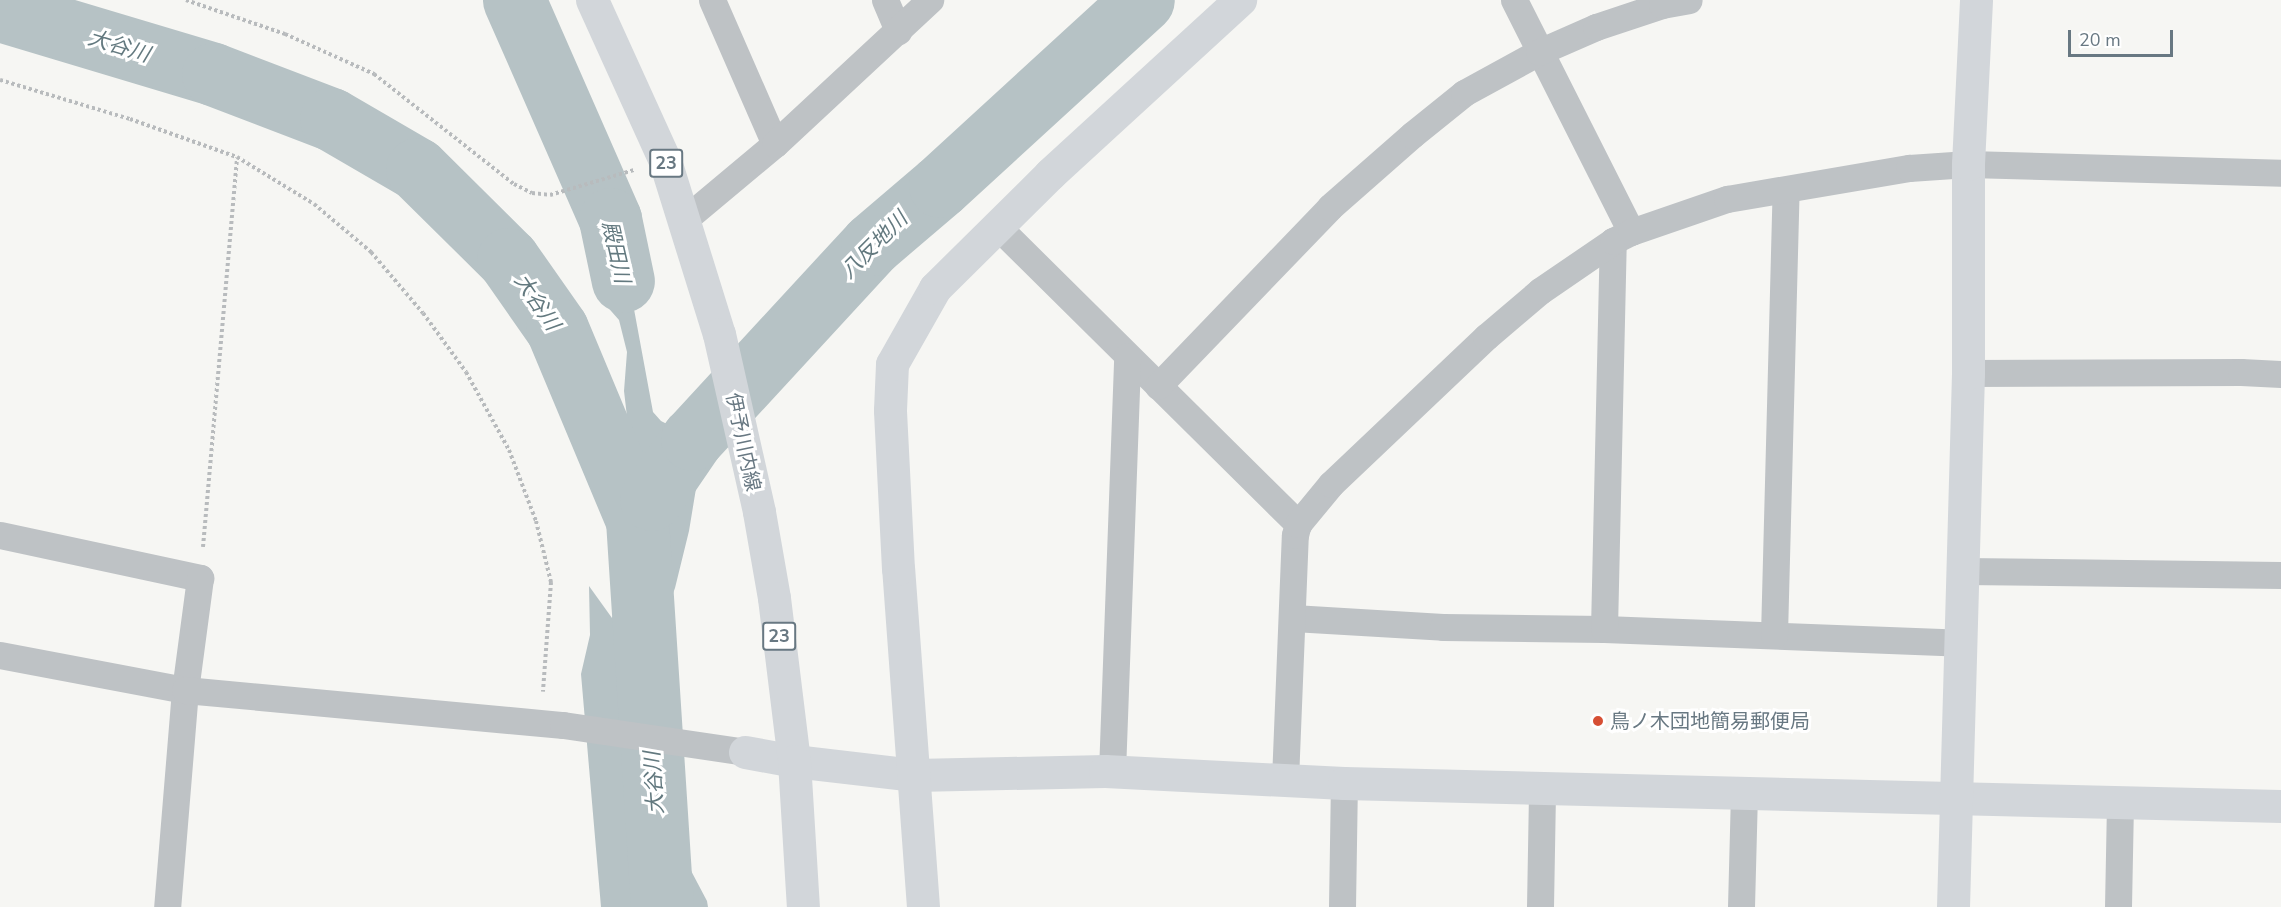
<!DOCTYPE html>
<meta charset="utf-8">
<style>
body{margin:0}
#map{position:relative;width:2281px;height:907px;overflow:hidden;background:#f6f6f3;font-family:"Nunito Sans","Noto Sans JP",sans-serif}
div>[style]{position:absolute}
.water>*{inset:0;background:#b6c2c5}
.river>*{height:63px;margin:-31.5px;padding:0 31.5px;transform-origin:31.5px;border-radius:31.5px;background:#b6c2c5}
.path>*{height:4px;margin-top:-2px;transform-origin:0;background:repeating-linear-gradient(90deg,#b8bbbd 0 3px,transparent 0 6px)}
.street>*{height:27px;margin:-13.5px;padding:0 13.5px;transform-origin:13.5px;border-radius:13.5px;background:#bec2c5}
.secondary>*{height:33px;margin:-16.5px;padding:0 16.5px;transform-origin:16.5px;border-radius:16.5px;background:#d2d6da}
.primary>*{height:33px;margin:-16.5px;padding:0 16.5px;transform-origin:16.5px;border-radius:16.5px;background:#d2d6da}
.dots>*{width:16px;height:16px;translate:-50% -50%;box-sizing:border-box;border:3px solid #fff;border-radius:50%}
span{translate:-50% -50%;white-space:nowrap;text-align:center;line-height:1.15;-webkit-text-stroke:6px #fff;paint-order:stroke}
.shield-label span{padding:2px 4px;background:#fff;border:2px solid;border-radius:4px;-webkit-text-stroke-width:0}
.shield-label{font-size:18px;color:#687882;font-weight:700}
.street-label{font-size:20px;color:#687882}
.poi-label{font-size:20px;color:#687882}
.left{translate:0 -50%;text-align:left}
.water-label{font-size:21px;color:#63797f;font-style:italic}
.scale{position:absolute;left:2068px;top:30px;width:105px;height:27px;box-sizing:border-box;border:3px solid #687882;border-top:0;padding-left:8px;font-size:18px;line-height:21px;white-space:nowrap;color:#687882;-webkit-text-stroke:4px #fff;paint-order:stroke}
</style>
<div id="map">
<div class="water">
<div style="clip-path:polygon(609px 194px,617px 217px,653px 412px,661px 421px,673px 427px,687px 421px,698px 406px,704px 440px,689px 531px,675px 588px,657px 637px,641px 723px,643px 760px,636px 792px,644px 827px,670px 856px,688px 865px,707px 901px,708px 907px,601px 907px,581px 674px,590px 635px,589px 586px,612px 618px,616px 608px,616px 573px,630px 476px,631px 451px,624px 391px,627px 352px,619px 320px,604px 303px,597px 284px,613px 284px,604px 232px,593px 200px)"></div>
</div>
<div class="river">
<div style="left:514px;top:0;width:239px;rotate:66.3deg"></div>
<div style="left:610px;top:219px;width:63px;rotate:78.2deg"></div>
<div style="left:0;top:10px;width:222px;rotate:16.7deg"></div>
<div style="left:213px;top:74px;width:126px;rotate:20.9deg"></div>
<div style="left:331px;top:119px;width:99px;rotate:30.2deg"></div>
<div style="left:417px;top:169px;width:128px;rotate:44.7deg"></div>
<div style="left:508px;top:259px;width:85px;rotate:55deg"></div>
<div style="left:557px;top:329px;width:207px;rotate:67.3deg"></div>
<div style="left:637px;top:520px;width:388px;rotate:86.3deg"></div>
<div style="left:651px;top:499px;width:73px;rotate:-55.7deg"></div>
<div style="left:692px;top:439px;width:265px;rotate:-47.3deg"></div>
<div style="left:872px;top:244px;width:89px;rotate:-40.5deg"></div>
<div style="left:940px;top:186px;width:275px;rotate:-42.5deg"></div>
</div>
<div class="path">
<div style="left:186px;top:0;width:105px;rotate:19deg"></div>
<div style="left:285px;top:34px;width:98px;rotate:24.2deg"></div>
<div style="left:374px;top:74px;width:178px;rotate:38.2deg"></div>
<div style="left:514px;top:184px;width:20px;rotate:27deg"></div>
<div style="left:532px;top:193px;width:18px;rotate:6deg"></div>
<div style="left:550px;top:195px;width:88px;rotate:-16.6deg"></div>
<div style="left:0;top:80px;width:136px;rotate:16.7deg"></div>
<div style="left:130px;top:119px;width:114px;rotate:19.6deg"></div>
<div style="left:237px;top:157px;width:90px;rotate:31.4deg"></div>
<div style="left:314px;top:204px;width:75px;rotate:40.1deg"></div>
<div style="left:371px;top:252px;width:80px;rotate:49.6deg"></div>
<div style="left:423px;top:313px;width:73px;rotate:53.9deg"></div>
<div style="left:466px;top:372px;width:89px;rotate:61.1deg"></div>
<div style="left:509px;top:450px;width:76px;rotate:69.2deg"></div>
<div style="left:536px;top:521px;width:63px;rotate:76.2deg"></div>
<div style="left:551px;top:582px;width:110px;rotate:94.2deg"></div>
<div style="left:203px;top:547px;width:391px;rotate:-85deg"></div>
</div>
<div class="street">
<div style="left:712px;top:0;width:157px;rotate:66.4deg"></div>
<div style="left:885px;top:0;width:34px;rotate:67deg"></div>
<div style="left:1514px;top:0;width:260px;rotate:63.2deg"></div>
<div style="left:684px;top:220px;width:119px;rotate:-39.9deg"></div>
<div style="left:775px;top:144px;width:212px;rotate:-42.9deg"></div>
<div style="left:997px;top:226px;width:424px;rotate:44.7deg"></div>
<div style="left:1968px;top:373px;width:273px;rotate:-0.2deg"></div>
<div style="left:2241px;top:372px;width:40px;rotate:2.9deg"></div>
<div style="left:1158px;top:386px;width:248px;rotate:-46.1deg"></div>
<div style="left:1330px;top:207px;width:109px;rotate:-41.3deg"></div>
<div style="left:1412px;top:135px;width:67px;rotate:-38.9deg"></div>
<div style="left:1464px;top:93px;width:85px;rotate:-28.7deg"></div>
<div style="left:1539px;top:52px;width:62px;rotate:-23.7deg"></div>
<div style="left:1596px;top:27px;width:70px;rotate:-18.4deg"></div>
<div style="left:1662px;top:5px;width:27px;rotate:-10deg"></div>
<div style="left:0;top:535px;width:205px;rotate:12.1deg"></div>
<div style="left:200px;top:578px;width:113px;rotate:97.6deg"></div>
<div style="left:185px;top:690px;width:218px;rotate:94.7deg"></div>
<div style="left:1963px;top:571px;width:318px;rotate:0.7deg"></div>
<div style="left:1293px;top:618px;width:150px;rotate:3.4deg"></div>
<div style="left:1443px;top:627px;width:161px;rotate:0.7deg"></div>
<div style="left:1604px;top:629px;width:357px;rotate:2.2deg"></div>
<div style="left:1604px;top:629px;width:388px;rotate:-88.7deg"></div>
<div style="left:1774px;top:635px;width:445px;rotate:-88.5deg"></div>
<div style="left:0;top:655px;width:188px;rotate:10.7deg"></div>
<div style="left:185px;top:690px;width:380px;rotate:5.3deg"></div>
<div style="left:563px;top:725px;width:184px;rotate:8.4deg"></div>
<div style="left:1112px;top:772px;width:416px;rotate:-87.9deg"></div>
<div style="left:1285px;top:780px;width:245px;rotate:-87.7deg"></div>
<div style="left:1295px;top:535px;width:11px;rotate:-75deg"></div>
<div style="left:1298px;top:524px;width:52px;rotate:-50.5deg"></div>
<div style="left:1331px;top:484px;width:214px;rotate:-43.5deg"></div>
<div style="left:1486px;top:337px;width:71px;rotate:-40.4deg"></div>
<div style="left:1540px;top:291px;width:88px;rotate:-34.4deg"></div>
<div style="left:1613px;top:241px;width:20px;rotate:-27deg"></div>
<div style="left:1631px;top:232px;width:102px;rotate:-19deg"></div>
<div style="left:1727px;top:199px;width:185px;rotate:-9.7deg"></div>
<div style="left:1909px;top:168px;width:59px;rotate:-3.9deg"></div>
<div style="left:1968px;top:164px;width:313px;rotate:1.6deg"></div>
<div style="left:1342px;top:907px;width:124px;rotate:-89.1deg"></div>
<div style="left:1540px;top:907px;width:120px;rotate:-89deg"></div>
<div style="left:1741px;top:907px;width:115px;rotate:-88.5deg"></div>
<div style="left:2118px;top:907px;width:106px;rotate:-88.9deg"></div>
</div>
<div class="secondary">
<div style="left:745px;top:752px;width:50px;rotate:10.4deg"></div>
<div style="left:794px;top:761px;width:122px;rotate:6.6deg"></div>
<div style="left:915px;top:775px;width:190px;rotate:-1.2deg"></div>
<div style="left:1105px;top:771px;width:239px;rotate:2.9deg"></div>
<div style="left:1344px;top:783px;width:937px;rotate:1.41deg"></div>
<div style="left:923px;top:907px;width:339px;rotate:-94.2deg"></div>
<div style="left:898px;top:569px;width:159px;rotate:-92.9deg"></div>
<div style="left:890px;top:410px;width:46px;rotate:-87.5deg"></div>
<div style="left:892px;top:364px;width:87px;rotate:-60.5deg"></div>
<div style="left:935px;top:288px;width:162px;rotate:-44.7deg"></div>
<div style="left:1050px;top:174px;width:258px;rotate:-42.5deg"></div>
<div style="left:1953px;top:907px;width:534px;rotate:-88.39deg"></div>
<div style="left:1968px;top:373px;width:209px;rotate:-90deg"></div>
<div style="left:1968px;top:164px;width:164px;rotate:-87.2deg"></div>
</div>
<div class="primary">
<div style="left:592px;top:0;width:177px;rotate:65.6deg"></div>
<div style="left:665px;top:161px;width:181px;rotate:72.7deg"></div>
<div style="left:719px;top:334px;width:182px;rotate:77.3deg"></div>
<div style="left:759px;top:512px;width:87px;rotate:80.1deg"></div>
<div style="left:774px;top:598px;width:164px;rotate:83deg"></div>
<div style="left:794px;top:761px;width:146px;rotate:86.5deg"></div>
</div>
<div class="dots">
<div style="left:1598px;top:721px;background:#d64f34"></div>
</div>
<div class="shield-label">
<span style="left:666px;top:163px">23</span>
<span style="left:779px;top:636px">23</span>
</div>
<div class="street-label">
<span style="left:743px;top:442px;rotate:78deg">伊予川内線</span>
</div>
<div class="poi-label">
<span class="left" style="left:1610px;top:721px">鳥ノ木団地簡易郵便局</span>
</div>
<div class="water-label">
<span style="left:119px;top:46px;rotate:17deg">大谷川</span>
<span style="left:874px;top:245px;rotate:-45deg">八反地川</span>
<span style="left:616px;top:252px;rotate:77deg">殿田川</span>
<span style="left:537px;top:302px;rotate:56deg">大谷川</span>
<span style="left:654px;top:783px;rotate:-94deg">大谷川</span>
</div>
<div class="scale">20 m</div>
</div>
